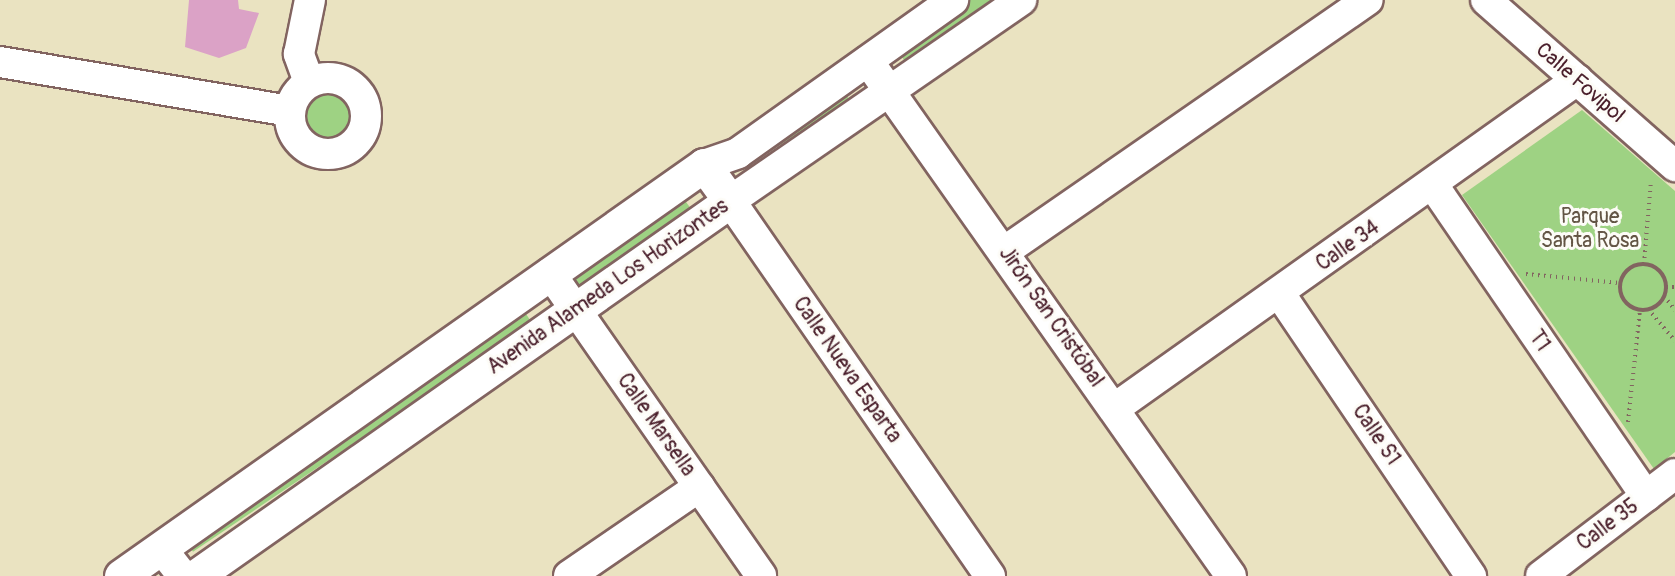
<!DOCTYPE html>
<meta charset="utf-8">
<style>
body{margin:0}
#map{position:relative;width:1675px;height:576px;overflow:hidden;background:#eae3c1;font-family:Pangolin,sans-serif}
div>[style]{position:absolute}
.green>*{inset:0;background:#9ed283;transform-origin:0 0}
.round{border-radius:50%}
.building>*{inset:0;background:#dba2c6}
.path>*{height:4px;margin-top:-2px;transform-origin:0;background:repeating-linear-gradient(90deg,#826460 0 1.5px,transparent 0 6px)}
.path>.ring{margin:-2px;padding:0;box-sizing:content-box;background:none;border:4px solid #826460;border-radius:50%}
.roads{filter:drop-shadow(2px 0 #826460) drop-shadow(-2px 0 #826460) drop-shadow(0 2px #826460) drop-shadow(0 -2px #826460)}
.minor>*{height:30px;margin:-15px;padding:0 15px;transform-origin:15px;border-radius:15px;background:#fff}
.minor>.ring{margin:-15px;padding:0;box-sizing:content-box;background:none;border:30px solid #fff;border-radius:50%}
.major>*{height:33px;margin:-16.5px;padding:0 16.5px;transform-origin:16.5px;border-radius:16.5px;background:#fff}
span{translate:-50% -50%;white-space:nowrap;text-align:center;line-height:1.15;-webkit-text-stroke:6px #fdfcf7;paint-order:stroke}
.street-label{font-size:21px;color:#4a1f2b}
.park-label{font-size:21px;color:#635545}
</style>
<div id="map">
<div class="green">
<div style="clip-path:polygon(965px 0,996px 0,906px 63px,896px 48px)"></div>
<div style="left:840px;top:85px;width:19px;height:137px;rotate:58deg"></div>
<div class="round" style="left:305px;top:91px;width:48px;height:48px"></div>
<div style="clip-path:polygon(1582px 110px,1675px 191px,1675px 452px,1654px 469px,1462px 195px)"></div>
<div style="left:680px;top:194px;width:20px;height:135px;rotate:53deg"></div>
<div style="left:522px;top:308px;width:18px;height:409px;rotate:56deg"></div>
</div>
<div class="building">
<div style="clip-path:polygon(189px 0,238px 0,239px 9px,259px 13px,246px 48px,219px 58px,185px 47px)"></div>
</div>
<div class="path">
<div style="left:1644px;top:264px;width:83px;rotate:-85.2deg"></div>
<div class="ring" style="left:1620px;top:264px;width:42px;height:42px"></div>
<div style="left:1526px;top:274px;width:95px;rotate:5.4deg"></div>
<div style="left:1666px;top:287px;width:9px"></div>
<div style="left:1664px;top:296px;width:18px;rotate:52deg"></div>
<div style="left:1648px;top:309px;width:42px;rotate:49.8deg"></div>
<div style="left:1628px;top:422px;width:114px;rotate:-83.9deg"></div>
</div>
<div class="roads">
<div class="minor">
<div style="left:1486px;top:0;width:252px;rotate:41.3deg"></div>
<div style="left:868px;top:61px;width:630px;rotate:54.82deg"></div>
<div style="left:0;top:62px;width:293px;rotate:9.6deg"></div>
<div class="ring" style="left:290px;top:78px;width:46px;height:46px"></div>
<div style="left:309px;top:82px;width:30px;rotate:-110deg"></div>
<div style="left:299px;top:54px;width:55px;rotate:-78.5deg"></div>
<div style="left:704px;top:165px;width:36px;rotate:-19deg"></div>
<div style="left:738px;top:153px;width:264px;rotate:-35.4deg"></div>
<div style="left:1433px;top:185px;width:377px;rotate:55.6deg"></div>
<div style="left:1005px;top:251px;width:441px;rotate:-34.7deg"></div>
<div style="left:550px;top:273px;width:369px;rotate:55.1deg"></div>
<div style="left:1280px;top:294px;width:341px;rotate:55.9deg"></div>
<div style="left:1115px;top:408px;width:567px;rotate:-35.37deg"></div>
<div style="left:161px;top:548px;width:36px;rotate:52deg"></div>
<div style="left:569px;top:576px;width:158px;rotate:-34.4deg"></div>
<div style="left:990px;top:576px;width:456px;rotate:-124.7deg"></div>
<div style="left:730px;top:201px;width:354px;rotate:-34.6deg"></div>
<div style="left:1541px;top:576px;width:168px;rotate:-37.3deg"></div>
</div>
<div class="major">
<div style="left:121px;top:576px;width:713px;rotate:-35.18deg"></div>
<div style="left:704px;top:165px;width:44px;rotate:54.2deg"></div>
<div style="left:730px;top:201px;width:653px;rotate:144.92deg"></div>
</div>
</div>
<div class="street-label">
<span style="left:1580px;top:83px;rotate:41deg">Calle Fovipol</span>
<span style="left:1348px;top:246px;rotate:-35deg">Calle 34</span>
<span style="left:608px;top:287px;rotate:-35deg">Avenida Alameda Los Horizontes</span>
<span style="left:1051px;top:317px;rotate:55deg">Jirón San Cristóbal</span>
<span style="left:1539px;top:341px;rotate:56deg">T1</span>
<span style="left:847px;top:370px;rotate:55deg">Calle Nueva Esparta</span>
<span style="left:656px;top:425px;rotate:55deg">Calle Marsella</span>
<span style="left:1376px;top:435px;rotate:56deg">Calle S1</span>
<span style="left:1608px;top:525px;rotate:-37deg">Calle 35</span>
</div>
<div class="park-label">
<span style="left:1590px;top:229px">Parque<br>Santa Rosa</span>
</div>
</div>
